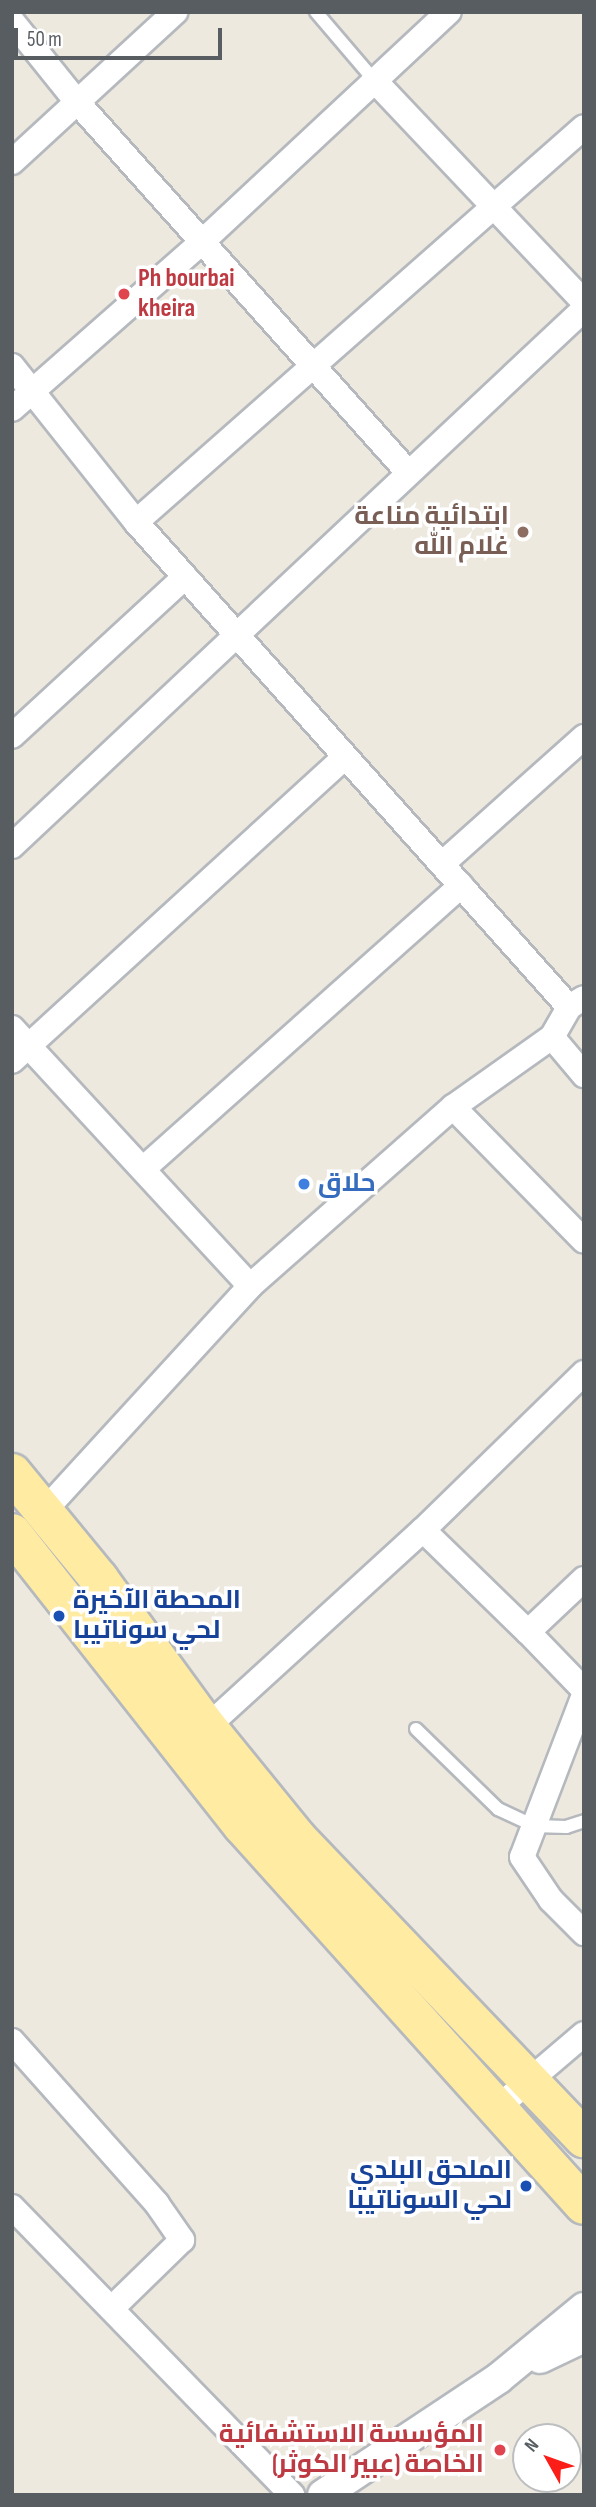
<!DOCTYPE html>
<meta charset="utf-8">
<style>
body{margin:0}
#map{position:relative;width:596px;height:2507px;overflow:hidden;background:#ede9df;font-family:"Sofia Sans Condensed",Cairo,sans-serif}
div>[style]{position:absolute}
.roads{filter:drop-shadow(2px 0 #b5b9be) drop-shadow(-2px 0 #b5b9be) drop-shadow(0 2px #b5b9be) drop-shadow(0 -2px #b5b9be)}
.service>*{height:12px;margin:-6px;padding:0 6px;transform-origin:6px;border-radius:6px;background:#fff}
.minor>*{height:24px;margin:-12px;padding:0 12px;transform-origin:12px;border-radius:12px;background:#fff}
.tertiary>*{height:30px;margin:-15px;padding:0 15px;transform-origin:15px;border-radius:15px;background:#fff}
.primary>*{height:38px;margin:-19px;padding:0 19px;transform-origin:19px;border-radius:19px;background:#ffeba2}
.dots>*{width:19px;height:19px;translate:-50% -50%;box-sizing:border-box;border:4px solid #fff;border-radius:50%}
span{translate:-50% -50%;white-space:nowrap;text-align:center;line-height:1.15;-webkit-text-stroke:7px #fff;paint-order:stroke}
.health-label{font-size:26px;color:#be3a42;font-weight:700}
.left{translate:0 -50%;text-align:left}
.right{translate:-100% -50%;text-align:right}
.education-label{font-size:26px;color:#785e54;font-weight:700}
.shop-label{font-size:26px;color:#366cbe;font-weight:700}
.transit-label{font-size:26px;color:#164399;font-weight:700}
.frame{position:absolute;inset:0;border:14px solid #585d62;pointer-events:none}
.north{position:absolute;left:512px;top:2423px;width:70px;height:70px;box-sizing:border-box;background:#fff;border:2px solid #bcbec0;border-radius:50%;rotate:310deg;font-size:19px;font-weight:700;line-height:28px;text-align:center;color:#585d62}
.north::after{content:'';display:block;margin:auto;width:24px;height:32px;background:#fa1d18;clip-path:polygon(50% 0,100% 100%,50% 72%,0 100%)}
.scale{position:absolute;left:14px;top:28px;width:208px;height:32px;box-sizing:border-box;border:4px solid #585d62;border-top:0;padding-left:9px;font-size:21px;line-height:24px;white-space:nowrap;color:#585d62;-webkit-text-stroke:5px #fff;paint-order:stroke}
</style>
<div id="map">
<div class="roads">
<div class="service">
<div style="left:316px;top:12px;width:89px;rotate:49.5deg"></div>
<div style="left:416px;top:1729px;width:115px;rotate:44.3deg"></div>
<div style="left:498px;top:1809px;width:40px;rotate:25deg"></div>
<div style="left:534px;top:1826px;width:32px;rotate:2deg"></div>
<div style="left:566px;top:1827px;width:19px;rotate:-18deg"></div>
</div>
<div class="minor">
<div style="left:12px;top:21px;width:105px;rotate:51.2deg"></div>
<div style="left:78px;top:103px;width:496px;rotate:48.2deg"></div>
<div style="left:374px;top:80px;width:306px;rotate:46.6deg"></div>
<div style="left:12px;top:162px;width:222px;rotate:-42.6deg"></div>
<div style="left:12px;top:366px;width:199px;rotate:51.5deg"></div>
<div style="left:136px;top:522px;width:650px;rotate:48.24deg"></div>
<div style="left:12px;top:409px;width:254px;rotate:-41.3deg"></div>
<div style="left:203px;top:241px;width:336px;rotate:-43deg"></div>
<div style="left:136px;top:522px;width:597px;rotate:-41.4deg"></div>
<div style="left:12px;top:736px;width:235px;rotate:-42.6deg"></div>
<div style="left:12px;top:846px;width:785px;rotate:-43.19deg"></div>
<div style="left:442px;top:864px;width:191px;rotate:-41.8deg"></div>
<div style="left:12px;top:1028px;width:351px;rotate:47.3deg"></div>
<div style="left:552px;top:1037px;width:50px;rotate:49.9deg"></div>
<div style="left:12px;top:1061px;width:451px;rotate:-42.4deg"></div>
<div style="left:453px;top:1107px;width:187px;rotate:45.6deg"></div>
<div style="left:143px;top:1169px;width:426px;rotate:-41.7deg"></div>
<div style="left:45px;top:1510px;width:304px;rotate:-47.5deg"></div>
<div style="left:250px;top:1286px;width:271px;rotate:-41.4deg"></div>
<div style="left:453px;top:1107px;width:121px;rotate:-35.3deg"></div>
<div style="left:552px;top:1037px;width:34px;rotate:-60deg"></div>
<div style="left:569px;top:1007px;width:17px;rotate:-31deg"></div>
<div style="left:423px;top:1530px;width:146px;rotate:44.2deg"></div>
<div style="left:584px;top:1579px;width:77px;rotate:136.6deg"></div>
<div style="left:528px;top:1632px;width:81px;rotate:46deg"></div>
<div style="left:584px;top:1695px;width:173px;rotate:110.9deg"></div>
<div style="left:522px;top:1857px;width:52px;rotate:56deg"></div>
<div style="left:551px;top:1900px;width:47px;rotate:45deg"></div>
<div style="left:207px;top:1727px;width:292px;rotate:-42.4deg"></div>
<div style="left:423px;top:1530px;width:225px;rotate:-44.3deg"></div>
<div style="left:12px;top:2041px;width:218px;rotate:48.3deg"></div>
<div style="left:157px;top:2204px;width:44px;rotate:55.2deg"></div>
<div style="left:182px;top:2240px;width:98px;rotate:135.8deg"></div>
<div style="left:497px;top:2108px;width:114px;rotate:-40.4deg"></div>
<div style="left:12px;top:2207px;width:402px;rotate:45.8deg"></div>
</div>
<div class="tertiary">
<div style="left:540px;top:2358px;width:49px;rotate:-25.5deg"></div>
<div style="left:323px;top:2495px;width:211px;rotate:-33.6deg"></div>
<div style="left:499px;top:2378px;width:110px;rotate:-39.5deg"></div>
</div>
<div class="primary">
<div style="left:12px;top:1473px;width:137px;rotate:50.6deg"></div>
<div style="left:99px;top:1579px;width:183px;rotate:53.9deg"></div>
<div style="left:207px;top:1727px;width:144px;rotate:50.9deg"></div>
<div style="left:298px;top:1839px;width:414px;rotate:46.3deg"></div>
<div style="left:12px;top:1533px;width:372px;rotate:51.8deg"></div>
<div style="left:242px;top:1825px;width:511px;rotate:48.01deg"></div>
</div>
</div>
<div class="dots">
<div style="left:124px;top:294px;background:#e0444e"></div>
<div style="left:523px;top:532px;background:#8d6e63"></div>
<div style="left:304px;top:1184px;background:#3f7fe0"></div>
<div style="left:59px;top:1616px;background:#1a4fb4"></div>
<div style="left:526px;top:2186px;background:#1a4fb4"></div>
<div style="left:500px;top:2450px;background:#e0444e"></div>
</div>
<div class="health-label">
<span class="left" style="left:138px;top:294px">Ph bourbai<br>kheira</span>
<span class="right" style="left:484px;top:2450px">المؤسسة الاستشفائية<br>الخاصة (عبير الكوثر)</span>
</div>
<div class="education-label">
<span class="right" style="left:509px;top:532px">ابتدائية مناعة<br>غلام الله</span>
</div>
<div class="shop-label">
<span class="left" style="left:318px;top:1184px">حلاق</span>
</div>
<div class="transit-label">
<span class="left" style="left:73px;top:1616px">المحطة الآخيرة<br>لحي سوناتيبا</span>
<span class="right" style="left:512px;top:2186px">الملحق البلدي<br>لحي السوناتيبا</span>
</div>
<div class="frame"></div>
<div class="north">N</div>
<div class="scale">50 m</div>
</div>
